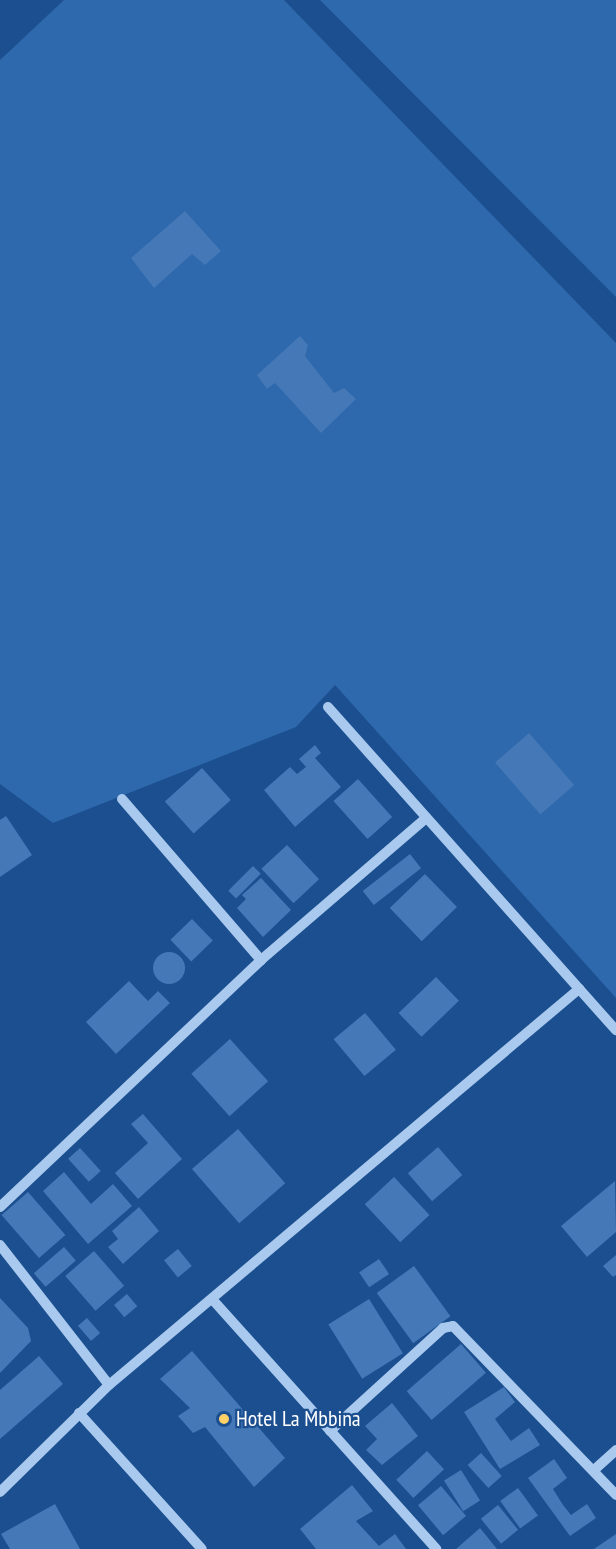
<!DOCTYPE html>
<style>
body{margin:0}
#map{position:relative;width:616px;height:1549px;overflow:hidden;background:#1b4f8f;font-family:"PT Sans Narrow",sans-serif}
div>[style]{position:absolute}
.green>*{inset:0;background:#2e69ad}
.building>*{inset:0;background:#4478b7;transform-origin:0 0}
.round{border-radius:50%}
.minor>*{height:10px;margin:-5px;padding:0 5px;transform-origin:5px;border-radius:5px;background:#a9c9ee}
.dots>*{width:16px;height:16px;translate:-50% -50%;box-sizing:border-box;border:3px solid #1b4f8f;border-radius:50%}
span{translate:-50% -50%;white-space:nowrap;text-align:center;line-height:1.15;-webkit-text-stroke:4.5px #1b4f8f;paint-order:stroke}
.poi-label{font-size:22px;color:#fff}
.left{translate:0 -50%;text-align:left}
</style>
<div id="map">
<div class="green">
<div style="clip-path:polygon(64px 0,284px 0,616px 343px,616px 998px,335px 685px,296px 727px,53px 823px,0 784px,0 60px)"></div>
<div style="clip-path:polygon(320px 0,616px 0,616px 297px)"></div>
</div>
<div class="building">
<div style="clip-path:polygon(185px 211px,221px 251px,205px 265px,192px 254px,154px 288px,131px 258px)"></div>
<div style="clip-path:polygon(300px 336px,308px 345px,305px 356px,334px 393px,344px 388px,356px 399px,321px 433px,275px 383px,267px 389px,257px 375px)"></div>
<div style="left:529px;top:733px;width:69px;height:45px;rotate:49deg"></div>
<div style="clip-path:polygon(315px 745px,321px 753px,315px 758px,341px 787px,295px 827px,264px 790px,290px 767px,297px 774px,306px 767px,299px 759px)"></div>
<div style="left:202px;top:768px;width:43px;height:50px;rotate:48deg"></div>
<div style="left:358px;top:779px;width:51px;height:33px;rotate:48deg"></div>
<div style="clip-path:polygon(6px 816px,32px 855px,0 877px,0 820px)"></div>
<div style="left:287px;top:845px;width:47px;height:35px;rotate:47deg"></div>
<div style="left:410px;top:854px;width:18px;height:60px;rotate:52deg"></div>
<div style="left:253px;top:866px;width:11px;height:35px;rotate:45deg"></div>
<div style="left:425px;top:874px;width:46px;height:49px;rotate:46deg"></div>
<div style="clip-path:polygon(261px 878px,291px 910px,263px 937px,237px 908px,246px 899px,242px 895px)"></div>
<div style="left:192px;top:919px;width:30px;height:30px;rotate:46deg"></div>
<div class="round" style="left:153px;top:952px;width:32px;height:32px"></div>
<div style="left:436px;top:977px;width:33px;height:52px;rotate:46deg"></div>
<div style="clip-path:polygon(129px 981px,148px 1001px,158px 991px,170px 1003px,116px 1054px,86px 1022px)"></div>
<div style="left:365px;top:1013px;width:48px;height:41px;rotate:50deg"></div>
<div style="left:230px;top:1039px;width:57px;height:52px;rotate:48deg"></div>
<div style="clip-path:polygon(143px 1114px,182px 1159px,138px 1199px,115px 1173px,148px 1143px,131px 1124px)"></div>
<div style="left:238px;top:1129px;width:72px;height:61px;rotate:49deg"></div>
<div style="left:438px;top:1147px;width:37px;height:40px;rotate:49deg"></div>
<div style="left:80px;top:1148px;width:31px;height:16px;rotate:48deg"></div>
<div style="clip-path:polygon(64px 1172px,91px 1204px,113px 1184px,132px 1206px,88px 1244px,43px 1191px)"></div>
<div style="left:394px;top:1177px;width:52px;height:40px;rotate:47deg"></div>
<div style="clip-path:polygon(615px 1181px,616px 1232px,587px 1257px,561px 1226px)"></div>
<div style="left:28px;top:1192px;width:57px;height:35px;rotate:49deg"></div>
<div style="clip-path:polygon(139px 1207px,159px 1231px,123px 1264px,108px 1247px,118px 1239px,112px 1231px)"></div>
<div style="left:64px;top:1247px;width:18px;height:40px;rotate:49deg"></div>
<div style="left:178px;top:1249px;width:22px;height:18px;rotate:51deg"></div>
<div style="left:94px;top:1251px;width:46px;height:38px;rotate:49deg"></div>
<div style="clip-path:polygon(616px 1255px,616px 1275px,613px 1277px,603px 1266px)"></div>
<div style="left:379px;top:1259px;width:18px;height:24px;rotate:56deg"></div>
<div style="left:414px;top:1266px;width:62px;height:46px;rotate:54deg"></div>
<div style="left:127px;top:1294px;width:16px;height:17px;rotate:50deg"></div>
<div style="clip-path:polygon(0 1298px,28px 1328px,31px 1341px,0 1373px)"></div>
<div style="left:369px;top:1299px;width:64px;height:48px;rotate:58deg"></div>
<div style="left:87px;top:1318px;width:20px;height:12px;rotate:49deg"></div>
<div style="left:461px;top:1344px;width:38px;height:72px;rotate:49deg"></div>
<div style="clip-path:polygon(192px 1351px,285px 1458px,254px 1487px,205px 1427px,193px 1433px,178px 1416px,190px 1408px,160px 1379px)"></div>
<div style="clip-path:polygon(39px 1356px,63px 1384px,0 1439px,0 1390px)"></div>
<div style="clip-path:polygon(504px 1387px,515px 1402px,495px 1419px,511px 1441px,529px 1428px,540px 1445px,500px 1469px,464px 1412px)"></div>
<div style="clip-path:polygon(392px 1403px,418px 1436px,382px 1465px,366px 1450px,377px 1439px,365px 1426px)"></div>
<div style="left:427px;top:1451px;width:25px;height:42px;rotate:47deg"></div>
<div style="left:481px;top:1453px;width:31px;height:18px;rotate:48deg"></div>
<div style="clip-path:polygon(554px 1459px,567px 1478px,553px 1489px,563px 1505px,571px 1515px,587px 1504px,596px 1518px,570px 1536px,528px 1478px)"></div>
<div style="left:461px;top:1470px;width:36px;height:20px;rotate:58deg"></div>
<div style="clip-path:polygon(352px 1485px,373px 1511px,356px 1521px,379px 1546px,395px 1534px,406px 1549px,316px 1549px,300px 1529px)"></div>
<div style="left:441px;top:1486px;width:39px;height:30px;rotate:50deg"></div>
<div style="left:518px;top:1488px;width:34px;height:22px;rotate:54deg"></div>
<div style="clip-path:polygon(55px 1504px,80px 1549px,10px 1549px,1px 1534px)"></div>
<div style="left:498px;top:1505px;width:32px;height:22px;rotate:51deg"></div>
<div style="clip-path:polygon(480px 1528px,497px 1549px,456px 1549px)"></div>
<div style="clip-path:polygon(616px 1534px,616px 1549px,594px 1549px)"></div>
</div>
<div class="minor">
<div style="left:328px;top:707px;width:433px;rotate:48.3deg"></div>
<div style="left:122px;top:799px;width:213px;rotate:49.2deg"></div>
<div style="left:0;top:1207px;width:359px;rotate:-43.4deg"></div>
<div style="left:261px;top:960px;width:218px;rotate:-40.7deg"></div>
<div style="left:0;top:1245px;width:177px;rotate:52.1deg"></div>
<div style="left:212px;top:1299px;width:336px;rotate:48.1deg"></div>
<div style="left:79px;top:1413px;width:183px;rotate:47.9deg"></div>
<div style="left:330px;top:1431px;width:153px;rotate:-42.3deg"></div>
<div style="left:443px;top:1328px;width:10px;rotate:-11deg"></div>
<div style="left:453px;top:1326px;width:235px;rotate:46deg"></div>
<div style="left:594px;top:1470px;width:30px;rotate:-42deg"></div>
<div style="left:0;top:1492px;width:153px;rotate:-44.5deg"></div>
<div style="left:109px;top:1385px;width:615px;rotate:-40.12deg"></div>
</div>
<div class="dots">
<div style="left:224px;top:1419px;background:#ffd166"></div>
</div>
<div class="poi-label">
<span class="left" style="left:236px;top:1419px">Hotel La Mbbina</span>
</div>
</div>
